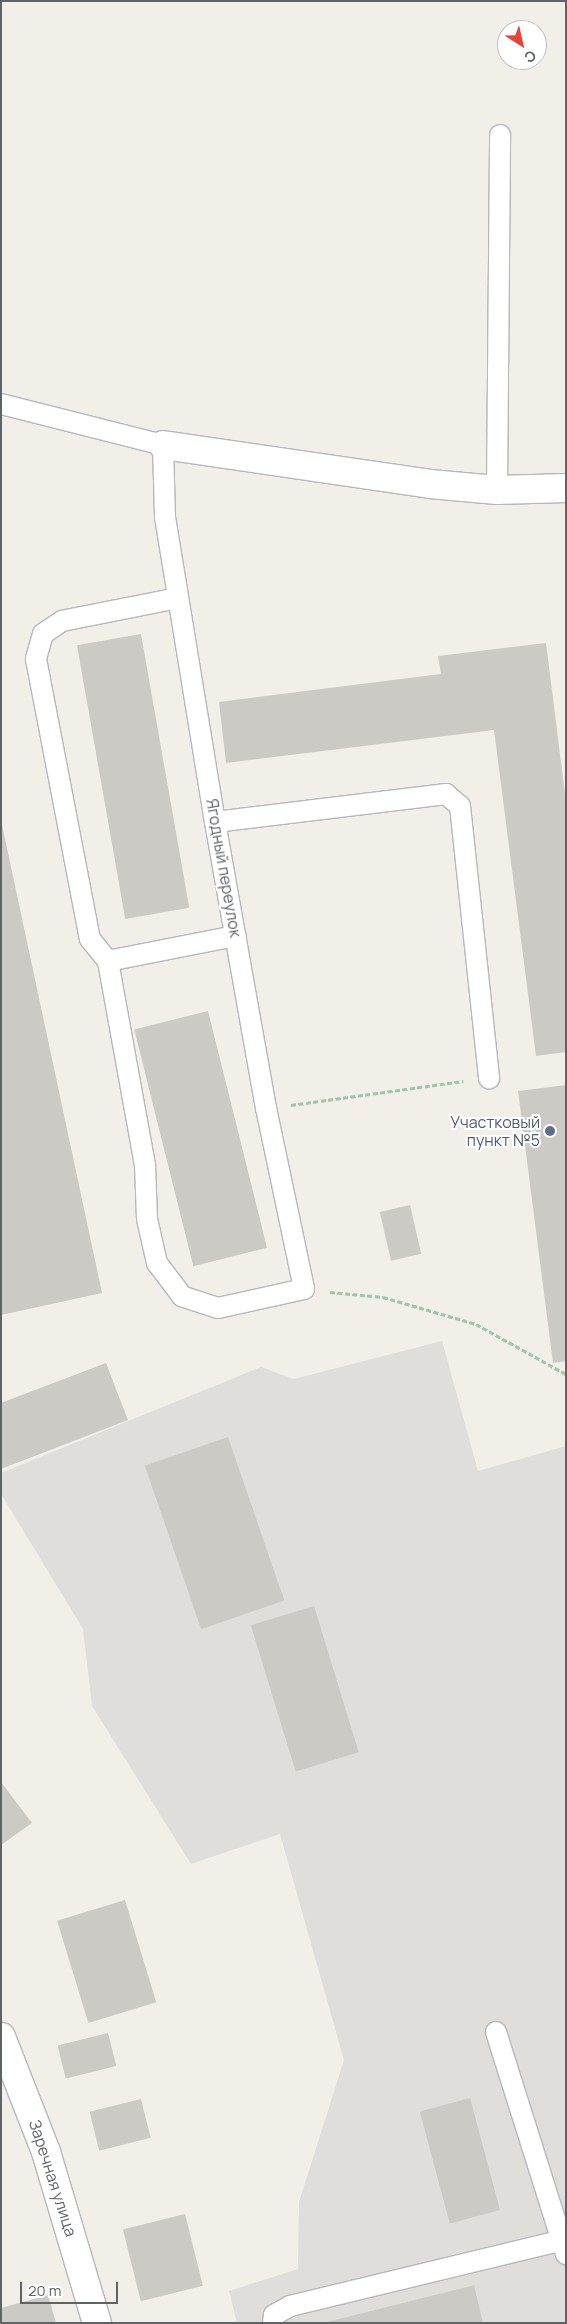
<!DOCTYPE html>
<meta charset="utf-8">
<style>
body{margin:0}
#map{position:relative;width:567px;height:2324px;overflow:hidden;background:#f1efe8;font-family:Manrope,sans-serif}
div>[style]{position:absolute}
.industrial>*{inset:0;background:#e0deda}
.building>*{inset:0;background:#cccac5;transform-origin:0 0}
.path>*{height:3px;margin-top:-1.5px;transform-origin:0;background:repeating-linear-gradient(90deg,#9cc7a9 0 5px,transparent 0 7.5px)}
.roads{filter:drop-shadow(1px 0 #b5b8bc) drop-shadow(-1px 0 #b5b8bc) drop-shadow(0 1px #b5b8bc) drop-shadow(0 -1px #b5b8bc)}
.lane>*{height:20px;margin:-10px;padding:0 10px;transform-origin:10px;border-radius:10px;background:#fff}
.street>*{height:28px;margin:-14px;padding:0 14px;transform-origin:14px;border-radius:14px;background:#fff}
.dots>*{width:14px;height:14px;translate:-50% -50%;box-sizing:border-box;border:2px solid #fff;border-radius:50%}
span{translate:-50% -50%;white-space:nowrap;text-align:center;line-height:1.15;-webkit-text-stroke:4px #fff;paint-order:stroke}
.street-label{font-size:16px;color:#5f6368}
.service-label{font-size:16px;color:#4e5e75}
.right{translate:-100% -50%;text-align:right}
.frame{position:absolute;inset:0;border:2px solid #5f6368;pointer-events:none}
.north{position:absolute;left:497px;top:20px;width:50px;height:50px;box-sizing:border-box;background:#fff;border:1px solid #bfc1c3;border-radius:50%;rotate:145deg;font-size:14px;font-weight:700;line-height:20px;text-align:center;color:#5f6368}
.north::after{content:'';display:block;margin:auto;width:18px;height:22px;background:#ea4335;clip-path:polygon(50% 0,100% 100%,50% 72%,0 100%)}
.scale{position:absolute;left:20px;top:2282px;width:98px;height:22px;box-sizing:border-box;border:2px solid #5f6368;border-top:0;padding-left:6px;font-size:15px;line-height:18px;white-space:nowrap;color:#5f6368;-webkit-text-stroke:4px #fff;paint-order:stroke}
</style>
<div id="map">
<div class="industrial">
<div style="clip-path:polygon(442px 1341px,478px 1471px,566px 1446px,566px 2323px,483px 2323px,473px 2285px,325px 2323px,237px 2323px,229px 2291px,298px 2269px,299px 2202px,344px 2060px,280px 1834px,191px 1864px,92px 1706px,83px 1629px,1px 1494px,1px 1473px,261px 1367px,294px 1379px)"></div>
</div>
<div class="building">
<div style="left:141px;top:634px;width:278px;height:65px;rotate:80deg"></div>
<div style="clip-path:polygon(546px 643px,566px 802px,566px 1052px,536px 1056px,494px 730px,226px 763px,219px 702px,441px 674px,438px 656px)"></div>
<div style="clip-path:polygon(1px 820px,102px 1293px,1px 1315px)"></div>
<div style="left:208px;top:1011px;width:244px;height:76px;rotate:76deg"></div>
<div style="clip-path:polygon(566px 1085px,566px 1361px,553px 1363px,518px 1091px)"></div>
<div style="left:410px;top:1205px;width:50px;height:31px;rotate:77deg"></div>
<div style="clip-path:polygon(106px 1363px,128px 1420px,1px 1469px,1px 1403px)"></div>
<div style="left:228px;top:1437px;width:173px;height:88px;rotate:71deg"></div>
<div style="left:314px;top:1606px;width:153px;height:66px;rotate:73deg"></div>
<div style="clip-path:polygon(1px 1782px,32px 1823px,1px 1845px)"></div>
<div style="left:125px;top:1900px;width:107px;height:71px;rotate:73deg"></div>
<div style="left:108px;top:2033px;width:34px;height:52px;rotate:76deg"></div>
<div style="left:470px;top:2098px;width:116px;height:52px;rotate:75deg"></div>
<div style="left:141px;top:2099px;width:40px;height:53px;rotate:76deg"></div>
<div style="left:185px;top:2214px;width:74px;height:64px;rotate:76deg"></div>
<div style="clip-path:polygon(474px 2285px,483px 2323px,328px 2323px,327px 2322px)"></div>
<div style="clip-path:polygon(48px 2295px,56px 2323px,1px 2323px,1px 2308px)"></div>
</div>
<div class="path">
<div style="left:291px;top:1105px;width:174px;rotate:-7.9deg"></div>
<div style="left:330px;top:1292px;width:53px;rotate:5.4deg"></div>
<div style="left:383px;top:1297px;width:97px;rotate:16.2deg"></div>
<div style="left:476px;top:1324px;width:103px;rotate:29.1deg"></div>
</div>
<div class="roads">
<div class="lane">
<div style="left:1px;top:404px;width:167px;rotate:14.2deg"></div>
<div style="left:163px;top:445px;width:72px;rotate:88.4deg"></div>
<div style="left:165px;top:517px;width:309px;rotate:80.7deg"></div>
<div style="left:215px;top:822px;width:291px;rotate:79.9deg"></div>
<div style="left:266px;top:1108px;width:185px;rotate:78.1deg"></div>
<div style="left:304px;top:1289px;width:88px;rotate:167.5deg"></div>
<div style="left:218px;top:1308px;width:38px;rotate:-162deg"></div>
<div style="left:182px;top:1296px;width:41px;rotate:-127.1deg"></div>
<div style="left:157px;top:1263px;width:45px;rotate:-102.8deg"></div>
<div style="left:147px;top:1219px;width:54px;rotate:-92.1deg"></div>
<div style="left:145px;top:1165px;width:207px;rotate:-100.3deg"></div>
<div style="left:497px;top:490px;width:355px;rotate:-89.5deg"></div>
<div style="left:178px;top:598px;width:118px;rotate:168.8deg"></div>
<div style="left:62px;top:621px;width:23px;rotate:146deg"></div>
<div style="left:43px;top:634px;width:26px;rotate:106deg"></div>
<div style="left:36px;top:659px;width:285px;rotate:79.1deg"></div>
<div style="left:90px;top:939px;width:28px;rotate:51deg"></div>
<div style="left:108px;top:961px;width:130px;rotate:-11.1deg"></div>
<div style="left:215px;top:822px;width:233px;rotate:-6.9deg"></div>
<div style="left:446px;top:794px;width:18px;rotate:41deg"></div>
<div style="left:460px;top:806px;width:274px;rotate:83.9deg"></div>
<div style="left:496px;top:2032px;width:233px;rotate:72.5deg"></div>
<div style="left:273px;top:2323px;width:8px;rotate:-83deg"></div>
<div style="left:274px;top:2315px;width:18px;rotate:-29deg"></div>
<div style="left:290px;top:2306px;width:280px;rotate:-13.6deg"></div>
</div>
<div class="street">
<div style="left:163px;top:445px;width:270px;rotate:8.3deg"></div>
<div style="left:430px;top:484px;width:67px;rotate:5.1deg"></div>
<div style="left:497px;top:490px;width:69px;rotate:-1.7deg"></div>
<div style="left:1px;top:2037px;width:123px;rotate:68.6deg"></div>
<div style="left:46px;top:2152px;width:178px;rotate:73.4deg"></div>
</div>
</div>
<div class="dots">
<div style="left:550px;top:1131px;background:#5c6f8a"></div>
</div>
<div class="street-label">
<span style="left:224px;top:868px;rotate:80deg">Ягодный переулок</span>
<span style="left:53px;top:2178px;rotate:72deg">Заречная улица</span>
</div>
<div class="service-label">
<span class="right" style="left:540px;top:1131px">Участковый<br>пункт №5</span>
</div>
<div class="frame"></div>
<div class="north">С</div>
<div class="scale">20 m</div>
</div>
